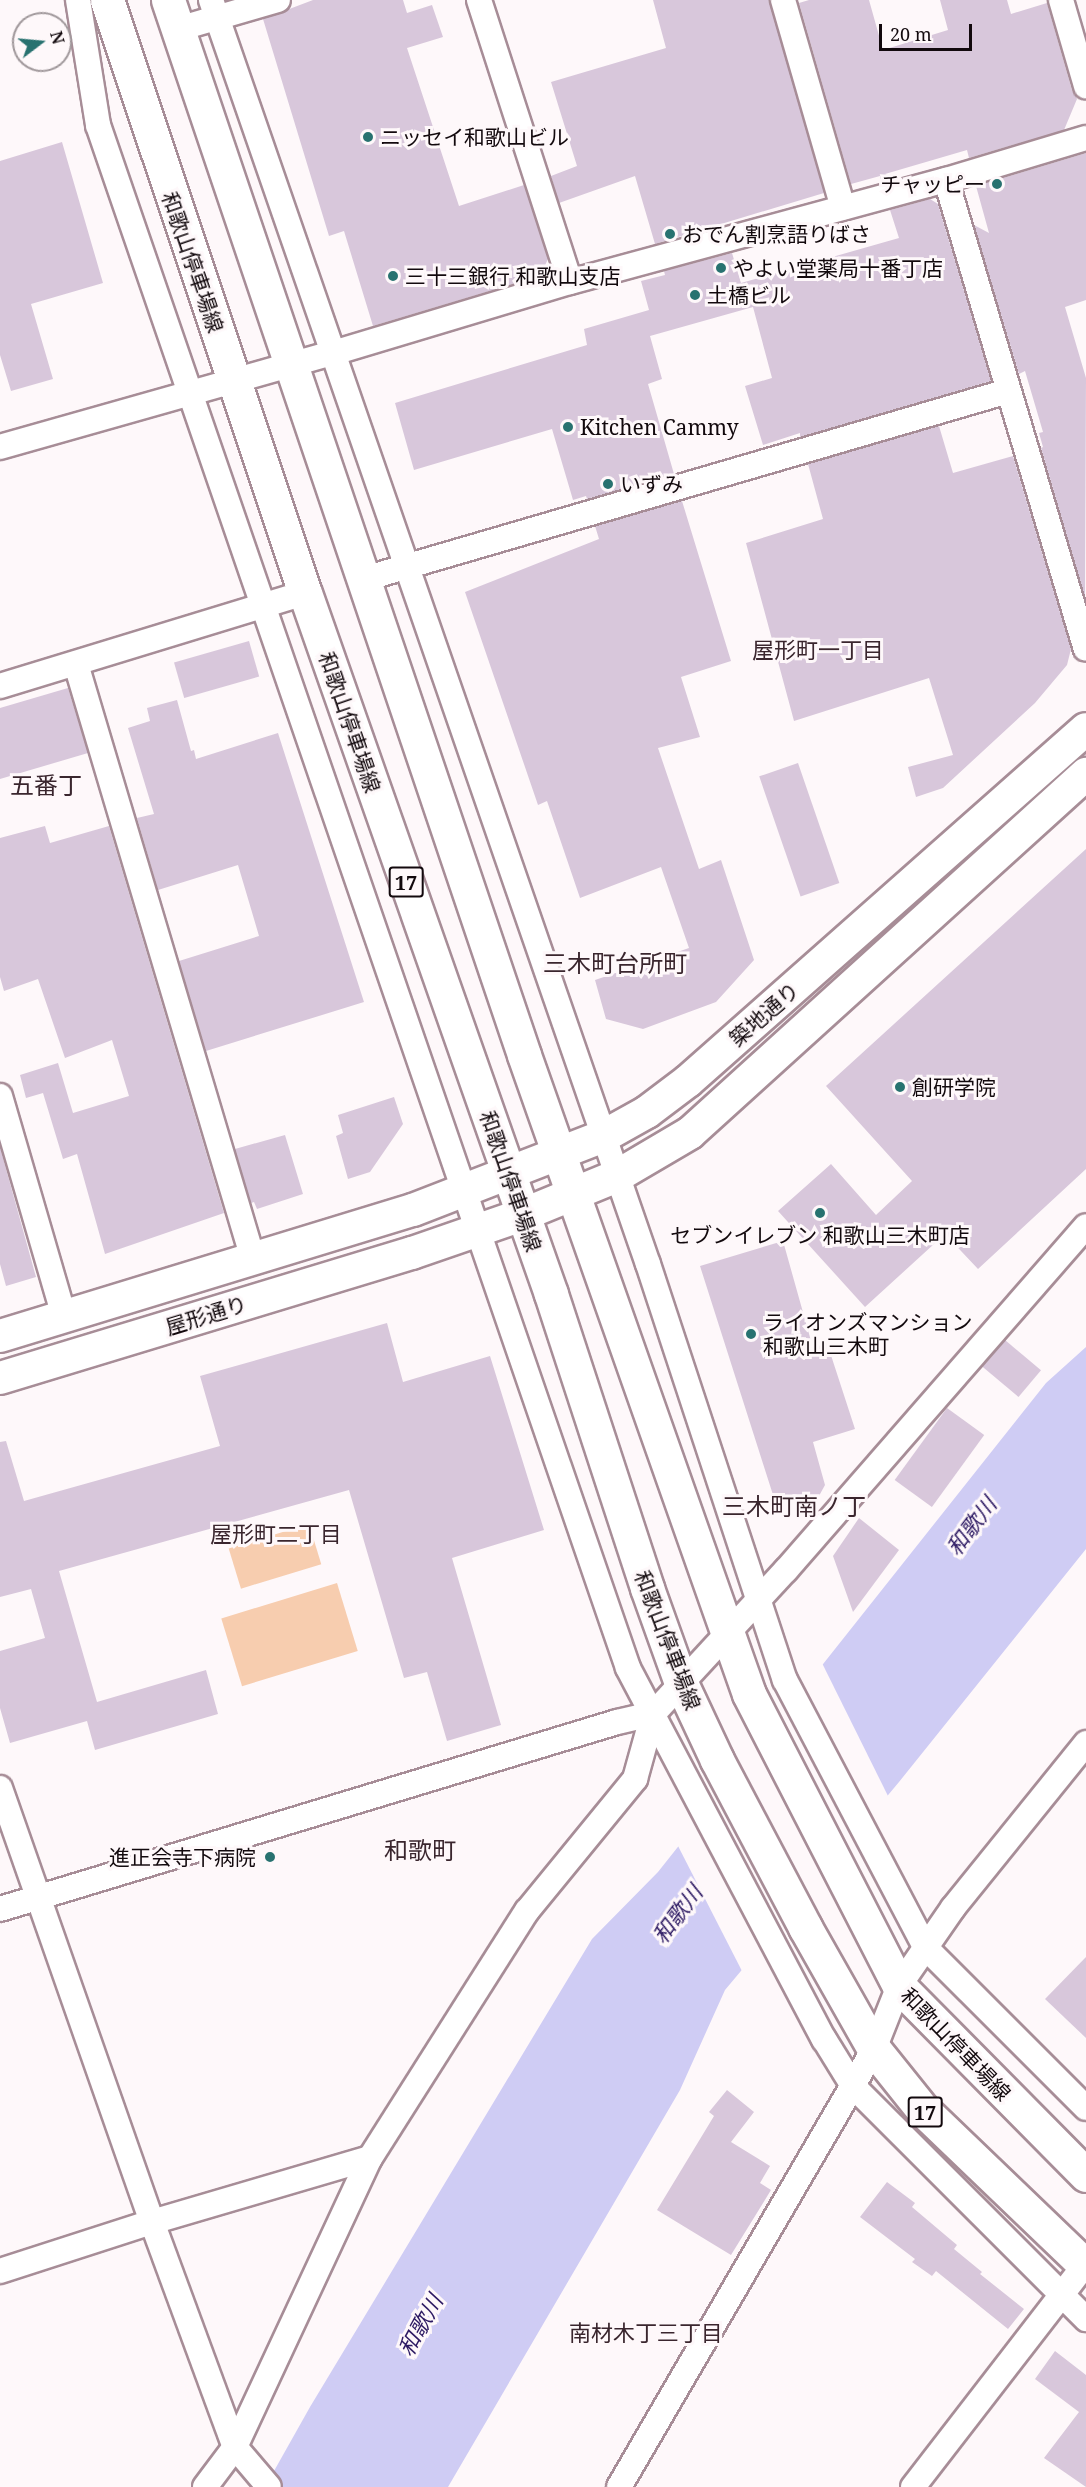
<!DOCTYPE html>
<meta charset="utf-8">
<style>
body{margin:0}
#map{position:relative;width:1086px;height:2487px;overflow:hidden;background:#fef8fa;font-family:"Noto Serif","Noto Sans JP",serif}
div>[style]{position:absolute}
.green>*{inset:0;background:#f7cdaf;transform-origin:0 0}
.water>*{inset:0;background:#cfccf4}
.pier>*{inset:0;background:#fef8fa}
.building>*{inset:0;background:#d8c7db;transform-origin:0 0}
.roads{filter:drop-shadow(2px 0 #a78d97) drop-shadow(-2px 0 #a78d97) drop-shadow(0 2px #a78d97) drop-shadow(0 -2px #a78d97)}
.minor>*{height:24px;margin:-12px;padding:0 12px;transform-origin:12px;border-radius:12px;background:#fff}
.tertiary>*{height:32px;margin:-16px;padding:0 16px;transform-origin:16px;border-radius:16px;background:#fff}
.primary>*{height:33px;margin:-16.5px;padding:0 16.5px;transform-origin:16.5px;border-radius:16.5px;background:#fff}
.dots>*{width:16px;height:16px;translate:-50% -50%;box-sizing:border-box;border:3px solid #fef8fa;border-radius:50%}
span{translate:-50% -50%;white-space:nowrap;text-align:center;line-height:1.15;-webkit-text-stroke:6px #fef8fa;paint-order:stroke}
.shield-label span{padding:2px 4px;background:#fef8fa;border:2px solid;border-radius:4px;-webkit-text-stroke-width:0}
.shield-label{font-size:20px;color:#12090d;font-weight:700}
.poi-label{font-size:21px;color:#12090d}
.left{translate:0 -50%;text-align:left}
.right{translate:-100% -50%;text-align:right}
.street-label{font-size:21px;color:#12090d}
.neighbourhood-label{font-size:22px;color:#3a262e}
.water-label{font-size:22px;color:#2d1a63;font-style:italic}
.quarter-label{font-size:24px;color:#3a262e}
.north{position:absolute;left:12px;top:12px;width:60px;height:60px;box-sizing:border-box;background:#fef8fa;border:2px solid #a0989b;border-radius:50%;rotate:74deg;font-size:16px;font-weight:700;line-height:24px;text-align:center;color:#12090d}
.north::after{content:'';display:block;margin:auto;width:21px;height:27px;background:#287270;clip-path:polygon(50% 0,100% 100%,50% 72%,0 100%)}
.scale{position:absolute;left:879px;top:24px;width:93px;height:27px;box-sizing:border-box;border:3px solid #12090d;border-top:0;padding-left:8px;font-size:18px;line-height:21px;white-space:nowrap;color:#12090d;-webkit-text-stroke:4px #fef8fa;paint-order:stroke}
</style>
<div id="map">
<div class="green">
<div style="left:309px;top:1524px;width:42px;height:84px;rotate:73deg"></div>
<div style="left:337px;top:1583px;width:71px;height:121px;rotate:73deg"></div>
</div>
<div class="water">
<div style="clip-path:polygon(1086px 1347px,1086px 1549px,899px 1782px,725px 1990px,680px 2090px,448px 2487px,265px 2487px,310px 2407px,592px 1939px,658px 1872px,1046px 1383px)"></div>
</div>
<div class="pier">
<div style="clip-path:polygon(821px 1661px,889px 1798px,743px 1973px,677px 1844px)"></div>
</div>
<div class="building">
<div style="clip-path:polygon(313px 0,403px 0,407px 13px,432px 5px,443px 37px,407px 48px,459px 206px,524px 185px,548px 259px,540px 276px,373px 326px,344px 231px,329px 236px,263px 19px)"></div>
<div style="clip-path:polygon(653px 0,769px 0,824px 193px,655px 244px,635px 176px,559px 203px,551px 176px,577px 166px,551px 82px,666px 48px)"></div>
<div style="clip-path:polygon(809px 0,869px 0,883px 50px,948px 30px,940px 0,1007px 0,1011px 14px,1047px 3px,1072px 90px,1077px 99px,1064px 130px,969px 158px,967px 150px,885px 174px,895px 179px,882px 183px,880px 176px,851px 184px,799px 3px)"></div>
<div style="clip-path:polygon(62px 142px,103px 283px,31px 304px,53px 379px,11px 391px,0 355px,0 161px)"></div>
<div style="clip-path:polygon(1086px 153px,1086px 300px,1065px 307px,1086px 378px,1085px 597px,1041px 448px,1043px 447px,1039px 433px,1043px 432px,1025px 371px,1019px 374px,974px 225px,989px 233px,976px 186px)"></div>
<div style="clip-path:polygon(930px 199px,938px 204px,991px 381px,800px 437px,800px 433px,763px 445px,745px 386px,772px 378px,753px 307px,650px 336px,662px 379px,648px 384px,674px 474px,587px 499px,586px 496px,573px 500px,552px 429px,414px 470px,395px 403px,587px 345px,584px 329px,649px 310px,641px 281px,665px 275px,664px 271px,732px 253px,741px 283px,899px 238px,890px 210px)"></div>
<div style="clip-path:polygon(939px 426px,953px 473px,1013px 456px,1071px 649px,1067px 665px,1035px 703px,943px 788px,916px 797px,908px 767px,953px 755px,929px 678px,794px 721px,746px 543px,823px 519px,808px 464px)"></div>
<div style="clip-path:polygon(682px 501px,731px 661px,681px 677px,700px 737px,658px 748px,699px 869px,721px 860px,754px 960px,716px 1002px,643px 1029px,606px 1019px,595px 980px,689px 948px,661px 867px,580px 898px,547px 801px,538px 805px,465px 592px,599px 539px,595px 526px)"></div>
<div style="left:249px;top:641px;width:37px;height:78px;rotate:74deg"></div>
<div style="clip-path:polygon(68px 688px,88px 753px,0 779px,0 708px)"></div>
<div style="clip-path:polygon(177px 700px,191px 751px,194px 750px,196px 759px,278px 733px,364px 1002px,206px 1051px,179px 961px,259px 936px,238px 865px,158px 890px,137px 818px,154px 814px,128px 728px,150px 721px,147px 708px)"></div>
<div style="left:798px;top:763px;width:127px;height:41px;rotate:71deg"></div>
<div style="clip-path:polygon(45px 826px,50px 843px,109px 826px,224px 1213px,105px 1254px,77px 1154px,63px 1159px,43px 1093px,26px 1098px,20px 1075px,58px 1063px,73px 1113px,129px 1096px,112px 1040px,65px 1058px,38px 979px,4px 991px,0 977px,0 838px)"></div>
<div style="clip-path:polygon(1086px 849px,1086px 1169px,978px 1269px,945px 1234px,865px 1307px,778px 1211px,831px 1164px,876px 1215px,912px 1181px,826px 1086px)"></div>
<div style="clip-path:polygon(394px 1097px,403px 1124px,370px 1172px,348px 1179px,336px 1136px,343px 1133px,338px 1115px)"></div>
<div style="clip-path:polygon(285px 1135px,303px 1194px,257px 1209px,254px 1202px,251px 1203px,235px 1149px)"></div>
<div style="clip-path:polygon(0 1147px,36px 1277px,6px 1286px,0 1264px)"></div>
<div style="clip-path:polygon(783px 1241px,813px 1348px,827px 1343px,855px 1429px,813px 1442px,825px 1485px,814px 1505px,774px 1498px,700px 1266px)"></div>
<div style="clip-path:polygon(387px 1323px,403px 1382px,490px 1356px,544px 1530px,452px 1558px,501px 1725px,447px 1741px,427px 1672px,404px 1678px,349px 1490px,59px 1571px,97px 1702px,206px 1670px,218px 1714px,95px 1750px,87px 1721px,10px 1743px,0 1708px,0 1651px,45px 1638px,31px 1589px,0 1597px,0 1442px,6px 1441px,24px 1501px,220px 1446px,200px 1376px)"></div>
<div style="left:1005px;top:1340px;width:47px;height:35px;rotate:40deg"></div>
<div style="left:947px;top:1408px;width:46px;height:89px;rotate:36deg"></div>
<div style="clip-path:polygon(859px 1518px,899px 1550px,853px 1612px,833px 1556px)"></div>
<div style="clip-path:polygon(1086px 1957px,1086px 2038px,1045px 1999px)"></div>
<div style="clip-path:polygon(727px 2090px,754px 2112px,731px 2142px,770px 2166px,760px 2183px,771px 2190px,731px 2255px,657px 2210px,714px 2116px,709px 2112px)"></div>
<div style="clip-path:polygon(887px 2182px,915px 2203px,912px 2207px,957px 2245px,954px 2249px,982px 2272px,980px 2274px,1024px 2309px,1008px 2329px,936px 2271px,932px 2276px,912px 2262px,915px 2259px,860px 2217px)"></div>
<div style="clip-path:polygon(1055px 2351px,1086px 2375px,1086px 2487px,1044px 2458px,1079px 2412px,1035px 2379px)"></div>
</div>
<div class="roads">
<div class="minor">
<div style="left:78px;top:0;width:127px;rotate:80.9deg"></div>
<div style="left:98px;top:125px;width:1631px;rotate:71.04deg"></div>
<div style="left:628px;top:1668px;width:420px;rotate:62.2deg"></div>
<div style="left:824px;top:2039px;width:55px;rotate:58.3deg"></div>
<div style="left:853px;top:2086px;width:330px;rotate:45deg"></div>
<div style="left:211px;top:0;width:1337px;rotate:70.93deg"></div>
<div style="left:648px;top:1264px;width:438px;rotate:71.8deg"></div>
<div style="left:785px;top:1680px;width:303px;rotate:62.3deg"></div>
<div style="left:926px;top:1948px;width:226px;rotate:45deg"></div>
<div style="left:479px;top:0;width:296px;rotate:72.1deg"></div>
<div style="left:783px;top:0;width:216px;rotate:73.9deg"></div>
<div style="left:1061px;top:0;width:90px;rotate:73.8deg"></div>
<div style="left:178px;top:29px;width:104px;rotate:-16.2deg"></div>
<div style="left:946px;top:180px;width:489px;rotate:73.4deg"></div>
<div style="left:0;top:447px;width:346px;rotate:-15.8deg"></div>
<div style="left:333px;top:353px;width:247px;rotate:-16.7deg"></div>
<div style="left:570px;top:282px;width:390px;rotate:-15.2deg"></div>
<div style="left:946px;top:180px;width:146px;rotate:-16.7deg"></div>
<div style="left:364px;top:579px;width:671px;rotate:-16.27deg"></div>
<div style="left:76px;top:664px;width:621px;rotate:73.43deg"></div>
<div style="left:0;top:686px;width:319px;rotate:-17deg"></div>
<div style="left:0;top:1096px;width:229px;rotate:73.8deg"></div>
<div style="left:0;top:1788px;width:460px;rotate:70.7deg"></div>
<div style="left:152px;top:2222px;width:240px;rotate:69.8deg"></div>
<div style="left:235px;top:2447px;width:52px;rotate:49.6deg"></div>
<div style="left:0;top:1909px;width:645px;rotate:-16.86deg"></div>
<div style="left:617px;top:1722px;width:37px;rotate:-13deg"></div>
<div style="left:0;top:2271px;width:160px;rotate:-17.9deg"></div>
<div style="left:152px;top:2222px;width:227px;rotate:-16.4deg"></div>
<div style="left:205px;top:2487px;width:50px;rotate:-53.1deg"></div>
<div style="left:235px;top:2447px;width:319px;rotate:-65deg"></div>
<div style="left:370px;top:2158px;width:293px;rotate:-57.6deg"></div>
<div style="left:527px;top:1911px;width:171px;rotate:-50.7deg"></div>
<div style="left:635px;top:1779px;width:67px;rotate:-74.5deg"></div>
<div style="left:653px;top:1714px;width:196px;rotate:-47.3deg"></div>
<div style="left:786px;top:1570px;width:456px;rotate:-48.9deg"></div>
<div style="left:619px;top:2487px;width:507px;rotate:-59.79deg"></div>
<div style="left:874px;top:2049px;width:68px;rotate:-68.4deg"></div>
<div style="left:899px;top:1986px;width:95px;rotate:-55.3deg"></div>
<div style="left:953px;top:1908px;width:212px;rotate:-51.1deg"></div>
<div style="left:913px;top:2487px;width:283px;rotate:-52.3deg"></div>
</div>
<div class="tertiary">
<div style="left:0;top:1336px;width:432px;rotate:-17deg"></div>
<div style="left:413px;top:1210px;width:205px;rotate:-21.2deg"></div>
<div style="left:604px;top:1136px;width:49px;rotate:-29.2deg"></div>
<div style="left:647px;top:1112px;width:51px;rotate:-37.1deg"></div>
<div style="left:688px;top:1081px;width:531px;rotate:-41.49deg"></div>
<div style="left:0;top:1378px;width:431px;rotate:-16.9deg"></div>
<div style="left:412px;top:1253px;width:116px;rotate:-19.1deg"></div>
<div style="left:522px;top:1215px;width:103px;rotate:-22.3deg"></div>
<div style="left:617px;top:1176px;width:85px;rotate:-30.5deg"></div>
<div style="left:690px;top:1133px;width:535px;rotate:-42.19deg"></div>
</div>
<div class="primary">
<div style="left:107px;top:0;width:625px;rotate:71.54deg"></div>
<div style="left:305px;top:593px;width:743px;rotate:70.66deg"></div>
<div style="left:551px;top:1294px;width:309px;rotate:71.9deg"></div>
<div style="left:647px;top:1588px;width:101px;rotate:70.3deg"></div>
<div style="left:681px;top:1683px;width:85px;rotate:64.9deg"></div>
<div style="left:717px;top:1760px;width:189px;rotate:62.2deg"></div>
<div style="left:805px;top:1927px;width:140px;rotate:60.5deg"></div>
<div style="left:874px;top:2049px;width:77px;rotate:51.3deg"></div>
<div style="left:922px;top:2109px;width:227px;rotate:43.8deg"></div>
<div style="left:168px;top:0;width:1113px;rotate:71.35deg"></div>
<div style="left:524px;top:1055px;width:677px;rotate:70.6deg"></div>
<div style="left:749px;top:1694px;width:328px;rotate:62.8deg"></div>
<div style="left:899px;top:1986px;width:266px;rotate:45.3deg"></div>
</div>
</div>
<div class="dots">
<div style="left:368px;top:137px;background:#287270"></div>
<div style="left:997px;top:184px;background:#287270"></div>
<div style="left:670px;top:234px;background:#287270"></div>
<div style="left:721px;top:268px;background:#287270"></div>
<div style="left:393px;top:276px;background:#287270"></div>
<div style="left:695px;top:295px;background:#287270"></div>
<div style="left:568px;top:427px;background:#287270"></div>
<div style="left:608px;top:484px;background:#287270"></div>
<div style="left:900px;top:1087px;background:#287270"></div>
<div style="left:820px;top:1213px;background:#287270"></div>
<div style="left:751px;top:1334px;background:#287270"></div>
<div style="left:270px;top:1857px;background:#287270"></div>
</div>
<div class="shield-label">
<span style="left:406px;top:882px">17</span>
<span style="left:925px;top:2112px">17</span>
</div>
<div class="poi-label">
<span class="left" style="left:380px;top:137px">ニッセイ和歌山ビル</span>
<span class="right" style="left:985px;top:184px">チャッピー</span>
<span class="left" style="left:682px;top:234px">おでん割烹語りばさ</span>
<span class="left" style="left:733px;top:268px">やよい堂薬局十番丁店</span>
<span class="left" style="left:405px;top:276px">三十三銀行 和歌山支店</span>
<span class="left" style="left:707px;top:295px">土橋ビル</span>
<span class="left" style="left:580px;top:427px">Kitchen Cammy</span>
<span class="left" style="left:620px;top:484px">いずみ</span>
<span class="left" style="left:912px;top:1087px">創研学院</span>
<span style="left:820px;top:1235px">セブンイレブン 和歌山三木町店</span>
<span class="left" style="left:763px;top:1334px">ライオンズマンション<br>和歌山三木町</span>
<span class="right" style="left:256px;top:1857px">進正会寺下病院</span>
</div>
<div class="street-label">
<span style="left:193px;top:262px;rotate:71deg">和歌山停車場線</span>
<span style="left:350px;top:722px;rotate:71deg">和歌山停車場線</span>
<span style="left:764px;top:1014px;rotate:-41deg">築地通り</span>
<span style="left:511px;top:1181px;rotate:71deg">和歌山停車場線</span>
<span style="left:206px;top:1315px;rotate:-17deg">屋形通り</span>
<span style="left:668px;top:1640px;rotate:69deg">和歌山停車場線</span>
<span style="left:956px;top:2044px;rotate:46deg">和歌山停車場線</span>
</div>
<div class="neighbourhood-label">
<span style="left:818px;top:650px">屋形町一丁目</span>
<span style="left:276px;top:1534px">屋形町二丁目</span>
<span style="left:646px;top:2333px">南材木丁三丁目</span>
</div>
<div class="water-label">
<span style="left:971px;top:1526px;rotate:-53deg">和歌川</span>
<span style="left:677px;top:1914px;rotate:-53deg">和歌川</span>
<span style="left:420px;top:2325px;rotate:-61deg">和歌川</span>
</div>
<div class="quarter-label">
<span style="left:46px;top:785px">五番丁</span>
<span style="left:615px;top:963px">三木町台所町</span>
<span style="left:794px;top:1506px">三木町南ノ丁</span>
<span style="left:420px;top:1850px">和歌町</span>
</div>
<div class="north">N</div>
<div class="scale">20 m</div>
</div>
